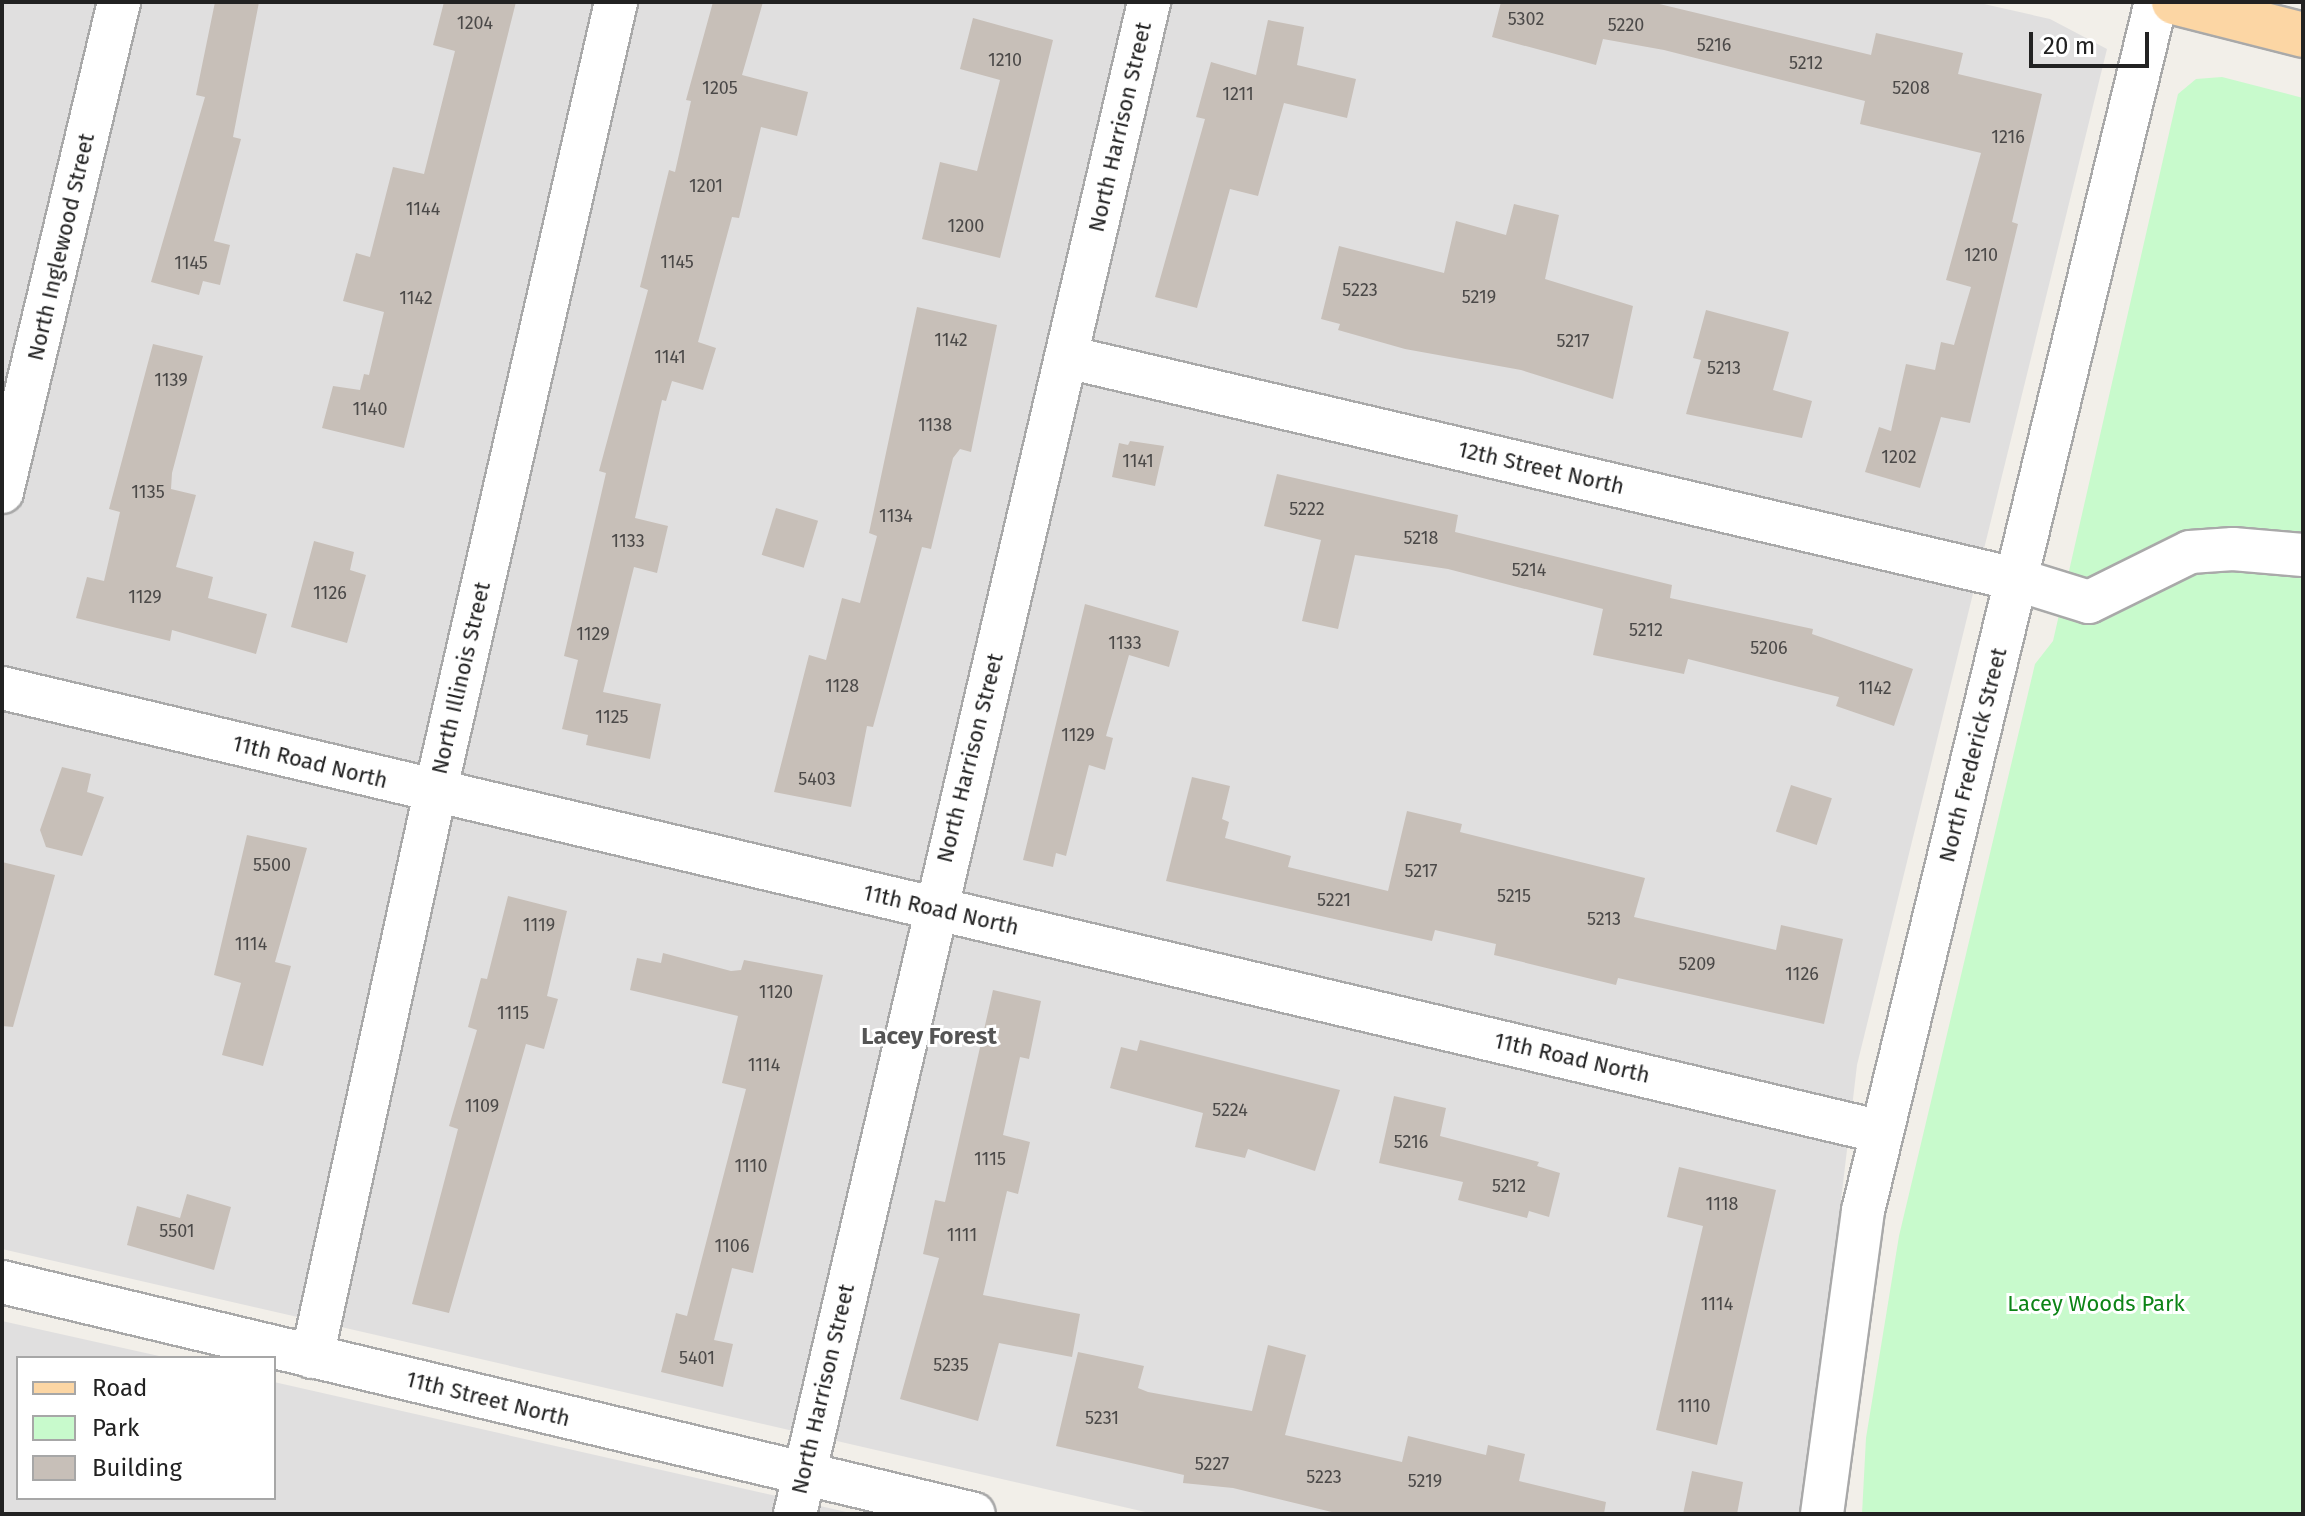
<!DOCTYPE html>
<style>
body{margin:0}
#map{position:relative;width:2305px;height:1516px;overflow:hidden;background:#f2efe9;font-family:"Fira Sans",sans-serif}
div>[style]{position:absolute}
.residential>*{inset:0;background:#e0dfdf}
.park>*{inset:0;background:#c8facc}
.building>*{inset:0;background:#c7bfb8;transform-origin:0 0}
.roads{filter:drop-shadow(2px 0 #a9a9a9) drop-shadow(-2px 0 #a9a9a9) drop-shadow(0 2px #a9a9a9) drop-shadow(0 -2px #a9a9a9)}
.minor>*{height:42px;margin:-21px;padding:0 21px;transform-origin:21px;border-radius:21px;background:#fff}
.major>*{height:44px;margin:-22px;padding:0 22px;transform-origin:22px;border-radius:22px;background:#fcd6a4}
span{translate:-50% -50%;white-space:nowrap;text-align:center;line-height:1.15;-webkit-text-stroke:6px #fff;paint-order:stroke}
.number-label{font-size:18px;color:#4b4948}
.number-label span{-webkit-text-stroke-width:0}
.street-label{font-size:22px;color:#222}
.park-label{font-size:22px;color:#0c8416}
.neighbourhood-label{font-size:24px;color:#555;font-weight:700}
.frame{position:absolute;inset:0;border:4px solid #222;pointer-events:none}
.legend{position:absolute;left:16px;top:1356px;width:260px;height:144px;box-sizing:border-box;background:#fff;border:2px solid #a7a7a7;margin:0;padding:10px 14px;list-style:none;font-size:24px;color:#222}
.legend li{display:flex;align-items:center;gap:16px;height:40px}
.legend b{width:40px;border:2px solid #a7a7a7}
.scale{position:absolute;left:2029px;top:32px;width:120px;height:36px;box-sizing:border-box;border:4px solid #222;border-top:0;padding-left:10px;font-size:24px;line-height:28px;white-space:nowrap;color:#222;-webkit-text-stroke:6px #fff;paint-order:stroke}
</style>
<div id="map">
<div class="residential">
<div style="clip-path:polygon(2px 2px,1975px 2px,2050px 19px,2107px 49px,1857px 1065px,1804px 1514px,1154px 1514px,2px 1249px)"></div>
<div style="clip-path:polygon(2px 1321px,168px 1358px,18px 1358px,18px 1498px,274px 1498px,274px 1382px,855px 1514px,2px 1514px)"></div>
</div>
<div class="park">
<div style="clip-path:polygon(2222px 77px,2303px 98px,2303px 1514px,1862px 1514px,1866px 1438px,1899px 1236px,2035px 664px,2053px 641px,2178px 94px,2196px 79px)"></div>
</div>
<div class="building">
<div style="clip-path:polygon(215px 2px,259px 2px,233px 137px,241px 139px,214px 241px,230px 245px,220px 285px,203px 281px,199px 295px,151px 282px,205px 97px,196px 95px)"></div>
<div style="clip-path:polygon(444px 2px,516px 2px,404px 448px,322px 428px,333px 386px,360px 390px,364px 374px,369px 375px,384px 312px,343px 301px,356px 253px,370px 257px,393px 167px,424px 174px,455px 51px,433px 45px)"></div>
<div style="clip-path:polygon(713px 2px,763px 2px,742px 75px,808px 92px,797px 136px,761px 127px,739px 218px,732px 217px,698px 342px,716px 348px,703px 390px,672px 381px,666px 401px,662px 400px,635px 518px,668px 526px,657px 573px,634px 567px,603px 692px,661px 704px,650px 759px,586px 745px,588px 735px,562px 729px,578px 660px,564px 656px,606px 473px,599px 471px,648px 290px,640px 287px,669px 170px,675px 172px,691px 101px,686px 100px)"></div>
<div style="clip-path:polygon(1501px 2px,1651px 2px,1871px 55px,1876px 33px,1963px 53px,1958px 74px,2042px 94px,2012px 222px,2018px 224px,1970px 423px,1941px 417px,1920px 488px,1865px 472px,1879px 427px,1891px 431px,1906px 364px,1935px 370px,1941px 342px,1954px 345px,1971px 287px,1946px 280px,1981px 153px,1860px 124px,1865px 101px,1664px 50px,1603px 39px,1596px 65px,1492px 37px)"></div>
<div style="clip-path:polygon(973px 18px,1053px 40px,1000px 258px,922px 239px,940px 162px,977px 171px,1000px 80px,960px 69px)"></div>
<div style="clip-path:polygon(1268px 20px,1304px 27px,1297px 65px,1356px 79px,1347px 118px,1284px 103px,1258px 196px,1230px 189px,1197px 308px,1155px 297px,1205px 119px,1196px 117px,1211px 62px,1256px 75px)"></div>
<div style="clip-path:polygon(1514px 204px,1559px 215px,1545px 279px,1633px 306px,1613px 399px,1521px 370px,1405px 349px,1338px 330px,1340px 324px,1321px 319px,1339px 246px,1444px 273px,1456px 221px,1506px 235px)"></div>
<div style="clip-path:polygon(917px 307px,997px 325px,971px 452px,960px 449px,953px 458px,931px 549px,922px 547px,873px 727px,867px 726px,851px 807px,774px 792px,809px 655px,826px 660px,842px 598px,860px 603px,877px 536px,869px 533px)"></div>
<div style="clip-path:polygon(1706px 310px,1789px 332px,1773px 390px,1812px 401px,1802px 438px,1686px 414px,1701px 360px,1693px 358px)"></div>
<div style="clip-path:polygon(153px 344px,203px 356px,172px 473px,171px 489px,196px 495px,176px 567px,213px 577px,208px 598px,267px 614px,256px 654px,172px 630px,170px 641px,76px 618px,87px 577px,104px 581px,120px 512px,109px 509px)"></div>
<div style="clip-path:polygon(1130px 441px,1164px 446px,1155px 486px,1112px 477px,1119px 443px,1128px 445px)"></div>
<div style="clip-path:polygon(1277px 474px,1458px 515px,1455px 532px,1672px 585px,1670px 598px,1813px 629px,1812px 634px,1913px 669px,1894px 726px,1836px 706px,1839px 697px,1688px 659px,1684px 674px,1593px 655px,1603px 609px,1448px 569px,1355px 555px,1338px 629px,1302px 621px,1321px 540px,1264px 526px)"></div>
<div style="left:776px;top:508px;width:44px;height:49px;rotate:17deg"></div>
<div style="clip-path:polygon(314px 541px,354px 552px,350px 570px,366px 575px,347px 643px,291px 627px)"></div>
<div style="clip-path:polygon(1085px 604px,1179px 631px,1169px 667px,1129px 655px,1106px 736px,1113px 738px,1105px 770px,1089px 765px,1066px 856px,1056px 853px,1053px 867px,1023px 860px)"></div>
<div style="clip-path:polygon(62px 767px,91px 774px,87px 792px,104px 797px,82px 856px,46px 847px,40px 830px)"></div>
<div style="clip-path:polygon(1192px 777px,1230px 786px,1222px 819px,1229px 822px,1225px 838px,1291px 856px,1288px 867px,1388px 891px,1407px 811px,1462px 824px,1460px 832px,1645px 878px,1634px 917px,1776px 950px,1781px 925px,1843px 939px,1824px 1024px,1618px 978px,1616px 985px,1494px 955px,1496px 944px,1435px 930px,1432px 941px,1166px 881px)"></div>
<div style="left:1791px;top:785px;width:43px;height:49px;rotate:18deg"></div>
<div style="clip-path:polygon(247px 835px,307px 848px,275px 962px,291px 966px,263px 1066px,222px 1055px,241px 983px,214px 975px)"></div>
<div style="clip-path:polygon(2px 862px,55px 875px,13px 1027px,2px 1026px)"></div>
<div style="clip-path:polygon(508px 896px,567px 911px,547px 996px,558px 999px,544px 1049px,526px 1044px,449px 1313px,412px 1304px,458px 1129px,449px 1126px,477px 1030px,468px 1027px,481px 978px,487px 979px)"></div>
<div style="clip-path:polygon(663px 953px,731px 971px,741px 970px,744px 960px,823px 975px,753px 1273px,732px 1268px,714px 1340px,733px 1344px,723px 1387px,661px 1372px,676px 1313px,687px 1316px,746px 1089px,722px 1083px,738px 1016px,630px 990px,637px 958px,661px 963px)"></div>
<div style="clip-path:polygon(993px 990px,1041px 1001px,1029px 1059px,1020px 1057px,1003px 1135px,1030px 1142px,1018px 1194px,1007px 1191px,983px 1295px,1080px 1314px,1072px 1357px,999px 1343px,978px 1421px,900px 1399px,939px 1258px,923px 1254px,935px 1200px,945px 1202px)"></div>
<div style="clip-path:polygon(1140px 1040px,1340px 1090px,1315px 1171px,1248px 1149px,1245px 1158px,1195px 1147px,1203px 1113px,1110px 1088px,1121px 1047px,1137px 1051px)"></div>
<div style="clip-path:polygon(1394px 1096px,1446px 1108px,1440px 1136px,1539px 1162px,1537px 1166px,1560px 1173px,1549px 1217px,1529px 1211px,1527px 1218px,1458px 1200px,1463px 1182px,1379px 1163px)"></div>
<div style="clip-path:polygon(1679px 1167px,1776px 1190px,1717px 1445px,1656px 1430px,1703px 1226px,1667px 1217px)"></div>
<div style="clip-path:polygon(187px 1194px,231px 1207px,214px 1270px,127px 1245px,137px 1206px,180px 1218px)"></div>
<div style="clip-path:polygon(1268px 1345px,1306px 1355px,1285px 1435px,1402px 1462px,1408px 1436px,1486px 1455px,1488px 1445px,1525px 1454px,1519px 1481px,1606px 1502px,1604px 1514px,1340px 1514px,1233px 1488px,1183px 1483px,1184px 1475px,1056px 1446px,1078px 1352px,1144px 1366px,1138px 1388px,1148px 1392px,1252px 1411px)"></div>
<div style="clip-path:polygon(1692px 1471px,1743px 1482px,1737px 1514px,1683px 1514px)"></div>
</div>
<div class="roads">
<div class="minor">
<div style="left:1067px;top:357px;width:974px;rotate:13.18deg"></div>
<div style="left:2015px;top:579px;width:77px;rotate:17.3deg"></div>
<div style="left:2089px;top:602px;width:113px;rotate:-26.3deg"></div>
<div style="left:2190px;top:552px;width:43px;rotate:-4deg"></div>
<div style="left:2233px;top:549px;width:70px;rotate:4.9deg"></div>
<div style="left:2px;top:492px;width:504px;rotate:-76.57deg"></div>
<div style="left:2px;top:688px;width:1931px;rotate:13.29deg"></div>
<div style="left:2px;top:1282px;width:999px;rotate:13.42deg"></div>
<div style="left:312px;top:1357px;width:577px;rotate:-77.7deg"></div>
<div style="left:435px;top:793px;width:811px;rotate:-77.11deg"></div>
<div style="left:795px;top:1514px;width:1553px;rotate:-76.82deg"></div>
<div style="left:1822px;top:1514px;width:306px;rotate:-82.3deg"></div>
<div style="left:1863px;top:1211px;width:1244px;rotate:-76.38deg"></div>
</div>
<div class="major">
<div style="left:2174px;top:2px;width:133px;rotate:14.3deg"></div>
</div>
</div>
<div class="number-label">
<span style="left:1526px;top:19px">5302</span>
<span style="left:475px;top:23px">1204</span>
<span style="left:1626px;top:25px">5220</span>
<span style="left:1714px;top:45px">5216</span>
<span style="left:1005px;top:60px">1210</span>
<span style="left:1806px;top:63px">5212</span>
<span style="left:720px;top:88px">1205</span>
<span style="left:1911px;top:88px">5208</span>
<span style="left:1238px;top:94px">1211</span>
<span style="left:2008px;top:137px">1216</span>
<span style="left:706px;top:186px">1201</span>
<span style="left:423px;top:209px">1144</span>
<span style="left:966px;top:226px">1200</span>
<span style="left:1981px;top:255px">1210</span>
<span style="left:677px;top:262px">1145</span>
<span style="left:191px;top:263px">1145</span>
<span style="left:1360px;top:290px">5223</span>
<span style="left:1479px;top:297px">5219</span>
<span style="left:416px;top:298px">1142</span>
<span style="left:951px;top:340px">1142</span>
<span style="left:1573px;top:341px">5217</span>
<span style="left:670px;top:357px">1141</span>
<span style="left:1724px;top:368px">5213</span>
<span style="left:171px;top:380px">1139</span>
<span style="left:370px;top:409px">1140</span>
<span style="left:935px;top:425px">1138</span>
<span style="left:1899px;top:457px">1202</span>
<span style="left:1138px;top:461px">1141</span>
<span style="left:148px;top:492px">1135</span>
<span style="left:1307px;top:509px">5222</span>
<span style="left:896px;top:516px">1134</span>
<span style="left:1421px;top:538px">5218</span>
<span style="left:628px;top:541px">1133</span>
<span style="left:1529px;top:570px">5214</span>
<span style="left:330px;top:593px">1126</span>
<span style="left:145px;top:597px">1129</span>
<span style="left:1646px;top:630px">5212</span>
<span style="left:593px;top:634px">1129</span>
<span style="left:1125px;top:643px">1133</span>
<span style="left:1769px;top:648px">5206</span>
<span style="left:842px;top:686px">1128</span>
<span style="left:1875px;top:688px">1142</span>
<span style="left:612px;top:717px">1125</span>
<span style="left:1078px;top:735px">1129</span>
<span style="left:817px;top:779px">5403</span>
<span style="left:272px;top:865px">5500</span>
<span style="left:1421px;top:871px">5217</span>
<span style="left:1514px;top:896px">5215</span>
<span style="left:1334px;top:900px">5221</span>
<span style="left:1604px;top:919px">5213</span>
<span style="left:539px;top:925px">1119</span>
<span style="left:251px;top:944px">1114</span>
<span style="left:1697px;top:964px">5209</span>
<span style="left:1802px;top:974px">1126</span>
<span style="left:776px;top:992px">1120</span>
<span style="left:513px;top:1013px">1115</span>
<span style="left:764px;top:1065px">1114</span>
<span style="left:482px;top:1106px">1109</span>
<span style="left:1230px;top:1110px">5224</span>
<span style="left:1411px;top:1142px">5216</span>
<span style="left:990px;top:1159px">1115</span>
<span style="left:751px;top:1166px">1110</span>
<span style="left:1509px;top:1186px">5212</span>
<span style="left:1722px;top:1204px">1118</span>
<span style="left:177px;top:1231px">5501</span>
<span style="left:962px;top:1235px">1111</span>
<span style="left:732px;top:1246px">1106</span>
<span style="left:1717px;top:1304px">1114</span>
<span style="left:697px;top:1358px">5401</span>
<span style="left:951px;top:1365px">5235</span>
<span style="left:1694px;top:1406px">1110</span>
<span style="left:1102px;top:1418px">5231</span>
<span style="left:1212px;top:1464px">5227</span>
<span style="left:1324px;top:1477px">5223</span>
<span style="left:1425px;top:1481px">5219</span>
</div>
<div class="street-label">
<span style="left:1120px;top:127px;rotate:-77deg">North Harrison Street</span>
<span style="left:61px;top:247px;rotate:-77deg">North Inglewood Street</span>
<span style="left:1541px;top:468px;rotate:13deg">12th Street North</span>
<span style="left:461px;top:678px;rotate:-77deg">North Illinois Street</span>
<span style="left:1973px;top:755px;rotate:-76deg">North Frederick Street</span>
<span style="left:970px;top:758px;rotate:-76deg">North Harrison Street</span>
<span style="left:310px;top:762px;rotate:14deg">11th Road North</span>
<span style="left:941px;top:910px;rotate:13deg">11th Road North</span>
<span style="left:1572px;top:1058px;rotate:13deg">11th Road North</span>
<span style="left:823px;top:1389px;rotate:-77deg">North Harrison Street</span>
<span style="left:488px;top:1399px;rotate:14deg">11th Street North</span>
</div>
<div class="park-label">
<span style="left:2096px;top:1304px">Lacey Woods Park</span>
</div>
<div class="neighbourhood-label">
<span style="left:929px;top:1037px">Lacey Forest</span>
</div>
<div class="frame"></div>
<ul class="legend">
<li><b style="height:10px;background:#fcd6a4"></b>Road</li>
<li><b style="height:22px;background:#c8facc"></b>Park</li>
<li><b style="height:22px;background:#c7bfb8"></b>Building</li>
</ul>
<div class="scale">20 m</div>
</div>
